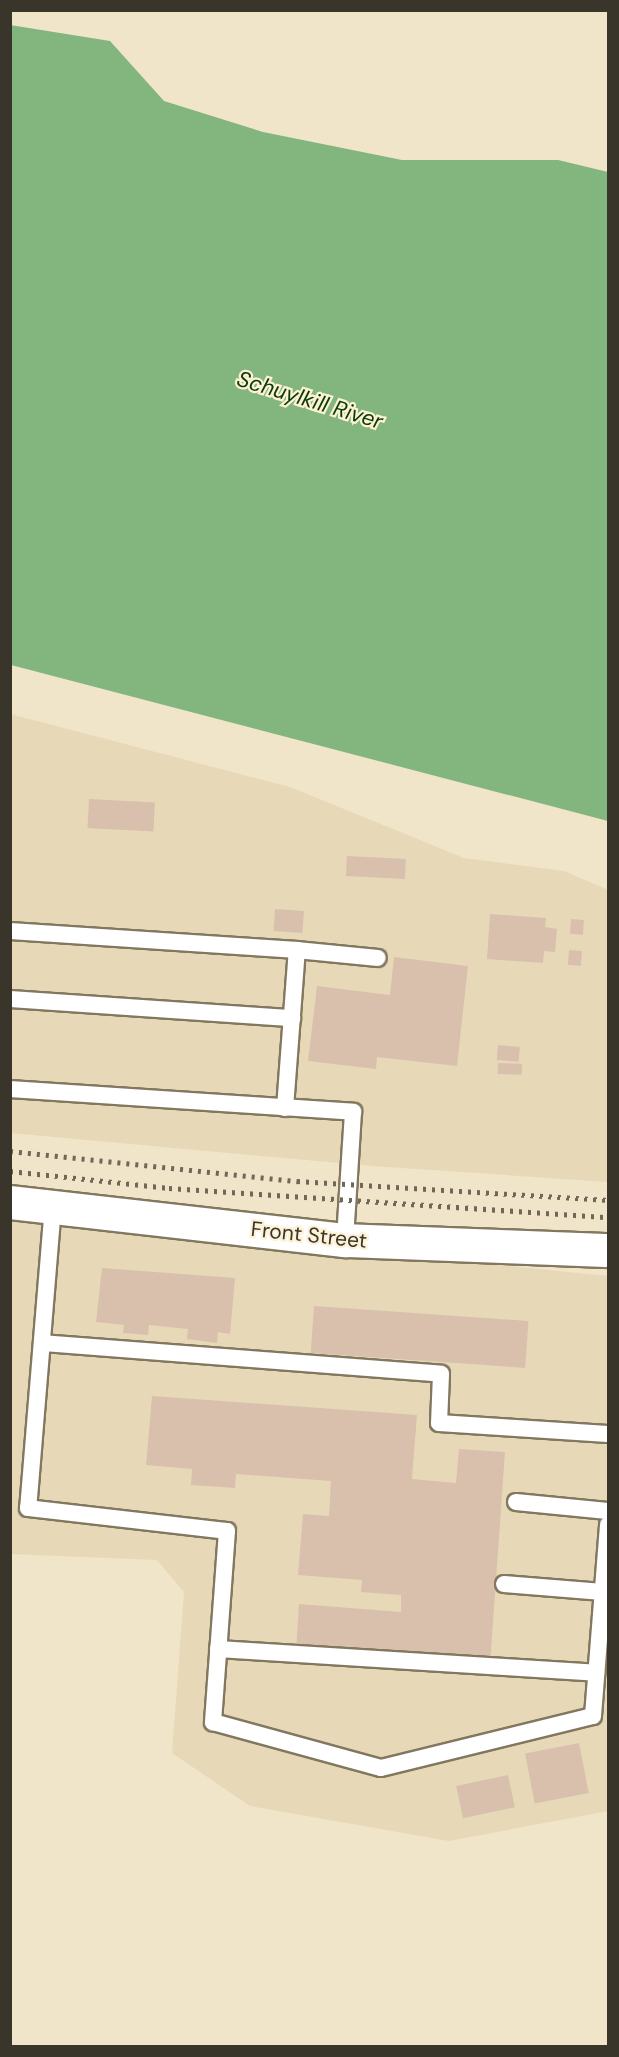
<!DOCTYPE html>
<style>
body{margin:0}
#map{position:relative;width:619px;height:2057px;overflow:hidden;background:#f0e4c9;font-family:"DM Sans",sans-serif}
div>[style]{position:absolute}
.built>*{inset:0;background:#e7d9b7}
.water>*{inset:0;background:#83b57e}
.building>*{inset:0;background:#d8c0ad;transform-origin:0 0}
.roads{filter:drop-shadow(2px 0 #82775f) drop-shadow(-2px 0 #82775f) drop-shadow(0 2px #82775f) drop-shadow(0 -2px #82775f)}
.lane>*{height:16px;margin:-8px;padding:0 8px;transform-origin:8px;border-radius:8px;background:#fff}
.secondary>*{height:33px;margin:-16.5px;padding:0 16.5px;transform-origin:16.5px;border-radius:16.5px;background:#fff}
.rail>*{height:4.5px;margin-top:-2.25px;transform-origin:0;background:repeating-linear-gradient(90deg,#6e6858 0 3px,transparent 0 9px)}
span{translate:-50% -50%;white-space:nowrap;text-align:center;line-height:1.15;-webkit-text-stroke:4.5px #fdf1d6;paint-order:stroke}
.street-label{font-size:21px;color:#39352a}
.water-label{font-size:22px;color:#093d05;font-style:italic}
.frame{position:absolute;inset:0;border:12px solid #39352a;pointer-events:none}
</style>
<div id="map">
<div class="built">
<div style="clip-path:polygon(10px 714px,290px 787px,464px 858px,564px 871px,608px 890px,608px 1182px,372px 1166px,11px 1133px)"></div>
<div style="clip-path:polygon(11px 1217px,608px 1276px,608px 1811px,449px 1841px,250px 1806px,172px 1753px,184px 1592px,157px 1560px,11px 1554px)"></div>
</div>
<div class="water">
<div style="clip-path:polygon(10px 25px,110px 41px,164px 101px,263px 132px,402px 160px,558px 160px,608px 172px,608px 821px,11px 665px)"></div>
</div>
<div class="building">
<div style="left:89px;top:799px;width:66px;height:29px;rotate:3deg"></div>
<div style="left:347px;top:856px;width:59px;height:20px;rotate:3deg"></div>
<div style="left:275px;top:909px;width:29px;height:22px;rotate:4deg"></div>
<div style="clip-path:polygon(490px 914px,546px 918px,545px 927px,557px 929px,555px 952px,544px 951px,543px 963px,487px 959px)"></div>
<div style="left:571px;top:919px;width:13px;height:15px;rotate:4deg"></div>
<div style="left:569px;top:950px;width:13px;height:15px;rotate:4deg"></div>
<div style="clip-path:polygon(394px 957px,468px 966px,457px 1066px,377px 1057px,376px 1069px,308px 1061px,317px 986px,390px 995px)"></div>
<div style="left:498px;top:1045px;width:22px;height:15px;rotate:5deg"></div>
<div style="left:498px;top:1063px;width:24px;height:11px;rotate:2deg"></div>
<div style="clip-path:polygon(102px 1268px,235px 1278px,230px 1334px,218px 1332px,217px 1343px,187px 1339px,188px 1329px,149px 1325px,148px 1335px,123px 1333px,124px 1325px,96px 1322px)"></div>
<div style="left:314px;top:1306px;width:215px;height:47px;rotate:4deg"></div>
<div style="clip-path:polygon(152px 1396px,417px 1415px,412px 1479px,456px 1483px,459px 1449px,505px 1452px,490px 1665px,296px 1651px,299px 1604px,401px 1612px,401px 1595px,361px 1592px,362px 1580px,298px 1575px,303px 1514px,329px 1516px,331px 1481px,236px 1474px,235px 1488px,191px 1485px,192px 1469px,146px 1465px)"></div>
<div style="left:579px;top:1743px;width:51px;height:55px;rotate:79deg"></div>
<div style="left:508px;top:1775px;width:33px;height:53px;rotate:78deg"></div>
</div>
<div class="roads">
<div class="lane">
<div style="left:10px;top:931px;width:288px;rotate:3.8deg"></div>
<div style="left:10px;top:999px;width:283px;rotate:3.9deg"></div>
<div style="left:10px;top:1089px;width:344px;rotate:3.8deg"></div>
<div style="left:353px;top:1112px;width:128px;rotate:93.6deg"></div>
<div style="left:285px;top:1108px;width:158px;rotate:-85.7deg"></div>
<div style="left:297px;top:950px;width:81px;rotate:5.6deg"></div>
<div style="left:53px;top:1206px;width:303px;rotate:94.7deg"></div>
<div style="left:28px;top:1508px;width:200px;rotate:6.6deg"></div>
<div style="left:227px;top:1531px;width:192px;rotate:94.2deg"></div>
<div style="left:213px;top:1722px;width:174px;rotate:15.3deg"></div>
<div style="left:381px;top:1768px;width:218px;rotate:-13.8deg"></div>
<div style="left:593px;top:1716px;width:192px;rotate:-85.5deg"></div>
<div style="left:42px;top:1343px;width:400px;rotate:4.4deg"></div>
<div style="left:441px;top:1374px;width:49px;rotate:92.3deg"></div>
<div style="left:439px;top:1423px;width:169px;rotate:3.7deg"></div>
<div style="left:516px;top:1502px;width:92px;rotate:5.6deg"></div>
<div style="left:504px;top:1584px;width:99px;rotate:4.6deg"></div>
<div style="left:218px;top:1649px;width:379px;rotate:3.6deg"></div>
</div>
<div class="secondary">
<div style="left:10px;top:1202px;width:337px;rotate:6.5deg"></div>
<div style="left:345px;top:1240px;width:263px;rotate:2.2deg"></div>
</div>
</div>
<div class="rail">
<div style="left:10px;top:1151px;width:289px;rotate:6deg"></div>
<div style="left:297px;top:1181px;width:312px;rotate:3.5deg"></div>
<div style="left:10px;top:1171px;width:160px;rotate:6.1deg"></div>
<div style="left:169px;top:1188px;width:440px;rotate:3.8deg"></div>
</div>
<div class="street-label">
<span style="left:309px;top:1235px;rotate:6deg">Front Street</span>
</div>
<div class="water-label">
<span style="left:310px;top:400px;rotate:17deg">Schuylkill River</span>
</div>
<div class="frame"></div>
</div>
